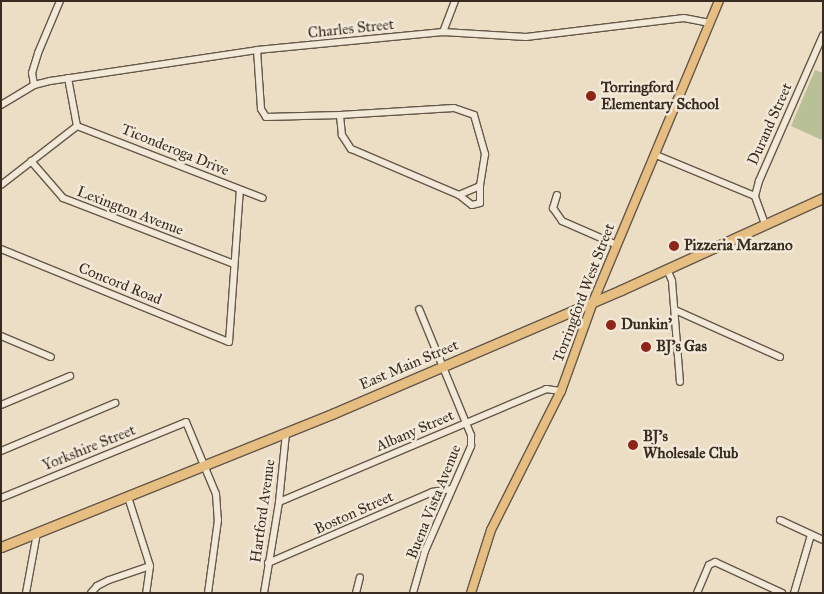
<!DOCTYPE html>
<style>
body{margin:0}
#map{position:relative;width:824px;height:594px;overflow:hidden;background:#ecddc5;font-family:"IM FELL Great Primer",serif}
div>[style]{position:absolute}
.green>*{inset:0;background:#b7c195}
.roads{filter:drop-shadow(1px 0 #655849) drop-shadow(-1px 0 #655849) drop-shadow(0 1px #655849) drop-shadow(0 -1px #655849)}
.minor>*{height:6px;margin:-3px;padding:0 3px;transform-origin:3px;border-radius:3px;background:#f3e9d9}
.major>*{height:8px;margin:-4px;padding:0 4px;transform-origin:4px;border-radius:4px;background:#e6be82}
.highway>*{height:9px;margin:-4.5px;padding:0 4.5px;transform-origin:4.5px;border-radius:4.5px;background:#e6be82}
.dots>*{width:14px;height:14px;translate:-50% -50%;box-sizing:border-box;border:2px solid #f3e9d9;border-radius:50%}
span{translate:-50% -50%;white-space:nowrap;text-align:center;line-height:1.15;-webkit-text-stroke:5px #f3e9d9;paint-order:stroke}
.street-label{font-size:15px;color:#382b20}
.poi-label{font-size:15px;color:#382b20;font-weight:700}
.left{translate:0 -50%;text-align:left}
.frame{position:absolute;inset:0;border:2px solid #382b20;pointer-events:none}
</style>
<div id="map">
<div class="green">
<div style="clip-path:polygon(815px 70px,823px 73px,822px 140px,791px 126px)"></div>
</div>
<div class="roads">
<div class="minor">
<div style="left:443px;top:32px;width:33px;rotate:-69deg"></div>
<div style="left:257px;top:50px;width:59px;rotate:86.1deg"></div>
<div style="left:261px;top:109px;width:9px;rotate:58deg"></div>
<div style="left:266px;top:117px;width:74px;rotate:-1.5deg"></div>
<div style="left:68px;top:78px;width:49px;rotate:79.4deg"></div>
<div style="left:34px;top:85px;width:12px;rotate:-99deg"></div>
<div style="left:32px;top:73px;width:21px;rotate:-73deg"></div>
<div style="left:38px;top:53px;width:56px;rotate:-67.1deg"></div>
<div style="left:1px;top:105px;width:39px;rotate:-31deg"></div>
<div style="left:34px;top:85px;width:16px;rotate:-14deg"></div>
<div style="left:50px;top:81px;width:209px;rotate:-8.5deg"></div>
<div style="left:257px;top:50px;width:187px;rotate:-5.5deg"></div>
<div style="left:443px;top:32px;width:83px;rotate:3.4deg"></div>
<div style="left:526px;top:37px;width:159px;rotate:-6.9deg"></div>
<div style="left:684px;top:18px;width:25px;rotate:11deg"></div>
<div style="left:454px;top:108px;width:21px;rotate:19deg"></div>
<div style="left:474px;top:115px;width:41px;rotate:74.2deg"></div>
<div style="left:485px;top:154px;width:32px;rotate:99deg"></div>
<div style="left:480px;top:186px;width:23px;rotate:157deg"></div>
<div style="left:459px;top:195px;width:117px;rotate:-156.9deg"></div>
<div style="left:351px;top:149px;width:17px;rotate:-123deg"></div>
<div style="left:342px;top:135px;width:20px;rotate:-96deg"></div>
<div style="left:340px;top:115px;width:114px;rotate:-3.5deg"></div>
<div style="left:77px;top:126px;width:199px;rotate:21.2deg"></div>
<div style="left:656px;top:155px;width:107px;rotate:22.5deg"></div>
<div style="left:31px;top:161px;width:49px;rotate:49.1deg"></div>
<div style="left:63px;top:198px;width:183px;rotate:21.1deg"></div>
<div style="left:1px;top:185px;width:96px;rotate:-37.8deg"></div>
<div style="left:459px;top:195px;width:16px;rotate:38deg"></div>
<div style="left:472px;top:205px;width:8px;rotate:-14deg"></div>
<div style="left:480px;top:203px;width:17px;rotate:-90deg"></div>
<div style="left:557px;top:195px;width:14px;rotate:107deg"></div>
<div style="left:553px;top:208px;width:16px;rotate:55deg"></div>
<div style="left:562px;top:221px;width:60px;rotate:23.6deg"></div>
<div style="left:765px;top:224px;width:30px;rotate:-110deg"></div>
<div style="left:755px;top:196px;width:16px;rotate:-75deg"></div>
<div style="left:759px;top:181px;width:159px;rotate:-66.3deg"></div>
<div style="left:1px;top:249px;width:246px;rotate:22.2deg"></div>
<div style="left:229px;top:342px;width:152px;rotate:-85.9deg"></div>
<div style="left:667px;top:269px;width:13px;rotate:67deg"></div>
<div style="left:672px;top:281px;width:101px;rotate:85.5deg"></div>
<div style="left:675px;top:310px;width:115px;rotate:24.1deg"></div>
<div style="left:1px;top:336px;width:54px;rotate:22.8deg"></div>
<div style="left:1px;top:405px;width:75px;rotate:-22.8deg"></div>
<div style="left:1px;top:451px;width:124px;rotate:-22.8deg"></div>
<div style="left:128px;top:497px;width:72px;rotate:72.3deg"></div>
<div style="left:150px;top:566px;width:27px;rotate:98deg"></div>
<div style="left:1px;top:498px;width:200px;rotate:-22.3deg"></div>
<div style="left:186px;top:422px;width:78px;rotate:67.4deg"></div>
<div style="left:216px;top:494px;width:26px;rotate:86deg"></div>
<div style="left:218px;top:520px;width:74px;rotate:97.8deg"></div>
<div style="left:279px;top:502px;width:290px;rotate:-22.9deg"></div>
<div style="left:546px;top:389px;width:15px;rotate:8deg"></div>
<div style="left:780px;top:520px;width:47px;rotate:24.9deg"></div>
<div style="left:268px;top:563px;width:179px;rotate:-23.4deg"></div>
<div style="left:432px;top:492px;width:18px;rotate:-9deg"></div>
<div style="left:26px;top:593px;width:61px;rotate:-79.6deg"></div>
<div style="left:91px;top:593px;width:9px;rotate:-49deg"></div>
<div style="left:97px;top:586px;width:13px;rotate:-27deg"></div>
<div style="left:109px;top:580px;width:43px;rotate:-18.9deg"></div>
<div style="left:264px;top:593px;width:92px;rotate:-80.6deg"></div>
<div style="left:279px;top:502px;width:69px;rotate:-84.2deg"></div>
<div style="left:356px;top:593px;width:16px;rotate:-76deg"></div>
<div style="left:413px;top:593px;width:44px;rotate:-74.1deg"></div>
<div style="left:425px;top:551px;width:115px;rotate:-66.3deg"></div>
<div style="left:471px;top:446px;width:11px;rotate:-90deg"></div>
<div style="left:471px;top:435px;width:136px;rotate:-112.4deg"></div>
<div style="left:697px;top:593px;width:30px;rotate:-67deg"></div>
<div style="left:709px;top:565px;width:7px;rotate:-27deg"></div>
<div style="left:715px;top:562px;width:74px;rotate:24.8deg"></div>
<div style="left:794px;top:593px;width:60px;rotate:-73.7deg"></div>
</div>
<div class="major">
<div style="left:471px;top:593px;width:66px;rotate:-72.4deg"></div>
<div style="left:491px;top:530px;width:156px;rotate:-63.3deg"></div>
<div style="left:561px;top:391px;width:95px;rotate:-70.2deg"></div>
<div style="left:593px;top:302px;width:326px;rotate:-67.3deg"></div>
</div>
<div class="highway">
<div style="left:1px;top:547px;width:359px;rotate:-21.9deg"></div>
<div style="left:334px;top:413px;width:312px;rotate:-23.2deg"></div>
<div style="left:621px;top:290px;width:222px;rotate:-24.5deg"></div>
</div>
</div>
<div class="dots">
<div style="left:591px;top:96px;background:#8f2418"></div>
<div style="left:674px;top:246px;background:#8f2418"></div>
<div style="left:611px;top:325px;background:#8f2418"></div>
<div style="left:646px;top:347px;background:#8f2418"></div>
<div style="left:633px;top:445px;background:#8f2418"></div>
</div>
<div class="street-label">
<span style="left:351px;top:29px;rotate:-6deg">Charles Street</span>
<span style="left:770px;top:124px;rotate:-66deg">Durand Street</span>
<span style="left:175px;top:150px;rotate:22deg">Ticonderoga Drive</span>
<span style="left:130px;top:211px;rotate:21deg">Lexington Avenue</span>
<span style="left:120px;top:284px;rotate:22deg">Concord Road</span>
<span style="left:584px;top:293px;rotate:-69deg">Torringford West Street</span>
<span style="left:409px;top:365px;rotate:-23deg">East Main Street</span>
<span style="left:415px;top:431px;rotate:-23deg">Albany Street</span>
<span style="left:89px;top:448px;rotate:-22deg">Yorkshire Street</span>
<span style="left:434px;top:502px;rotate:-68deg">Buena Vista Avenue</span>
<span style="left:263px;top:511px;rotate:-82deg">Hartford Avenue</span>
<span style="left:354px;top:513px;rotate:-24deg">Boston Street</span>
</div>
<div class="poi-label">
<span class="left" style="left:601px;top:96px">Torringford<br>Elementary School</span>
<span class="left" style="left:684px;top:246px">Pizzeria Marzano</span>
<span class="left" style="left:621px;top:325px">Dunkin'</span>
<span class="left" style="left:656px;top:347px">BJ's Gas</span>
<span class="left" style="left:643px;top:445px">BJ's<br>Wholesale Club</span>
</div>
<div class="frame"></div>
</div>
